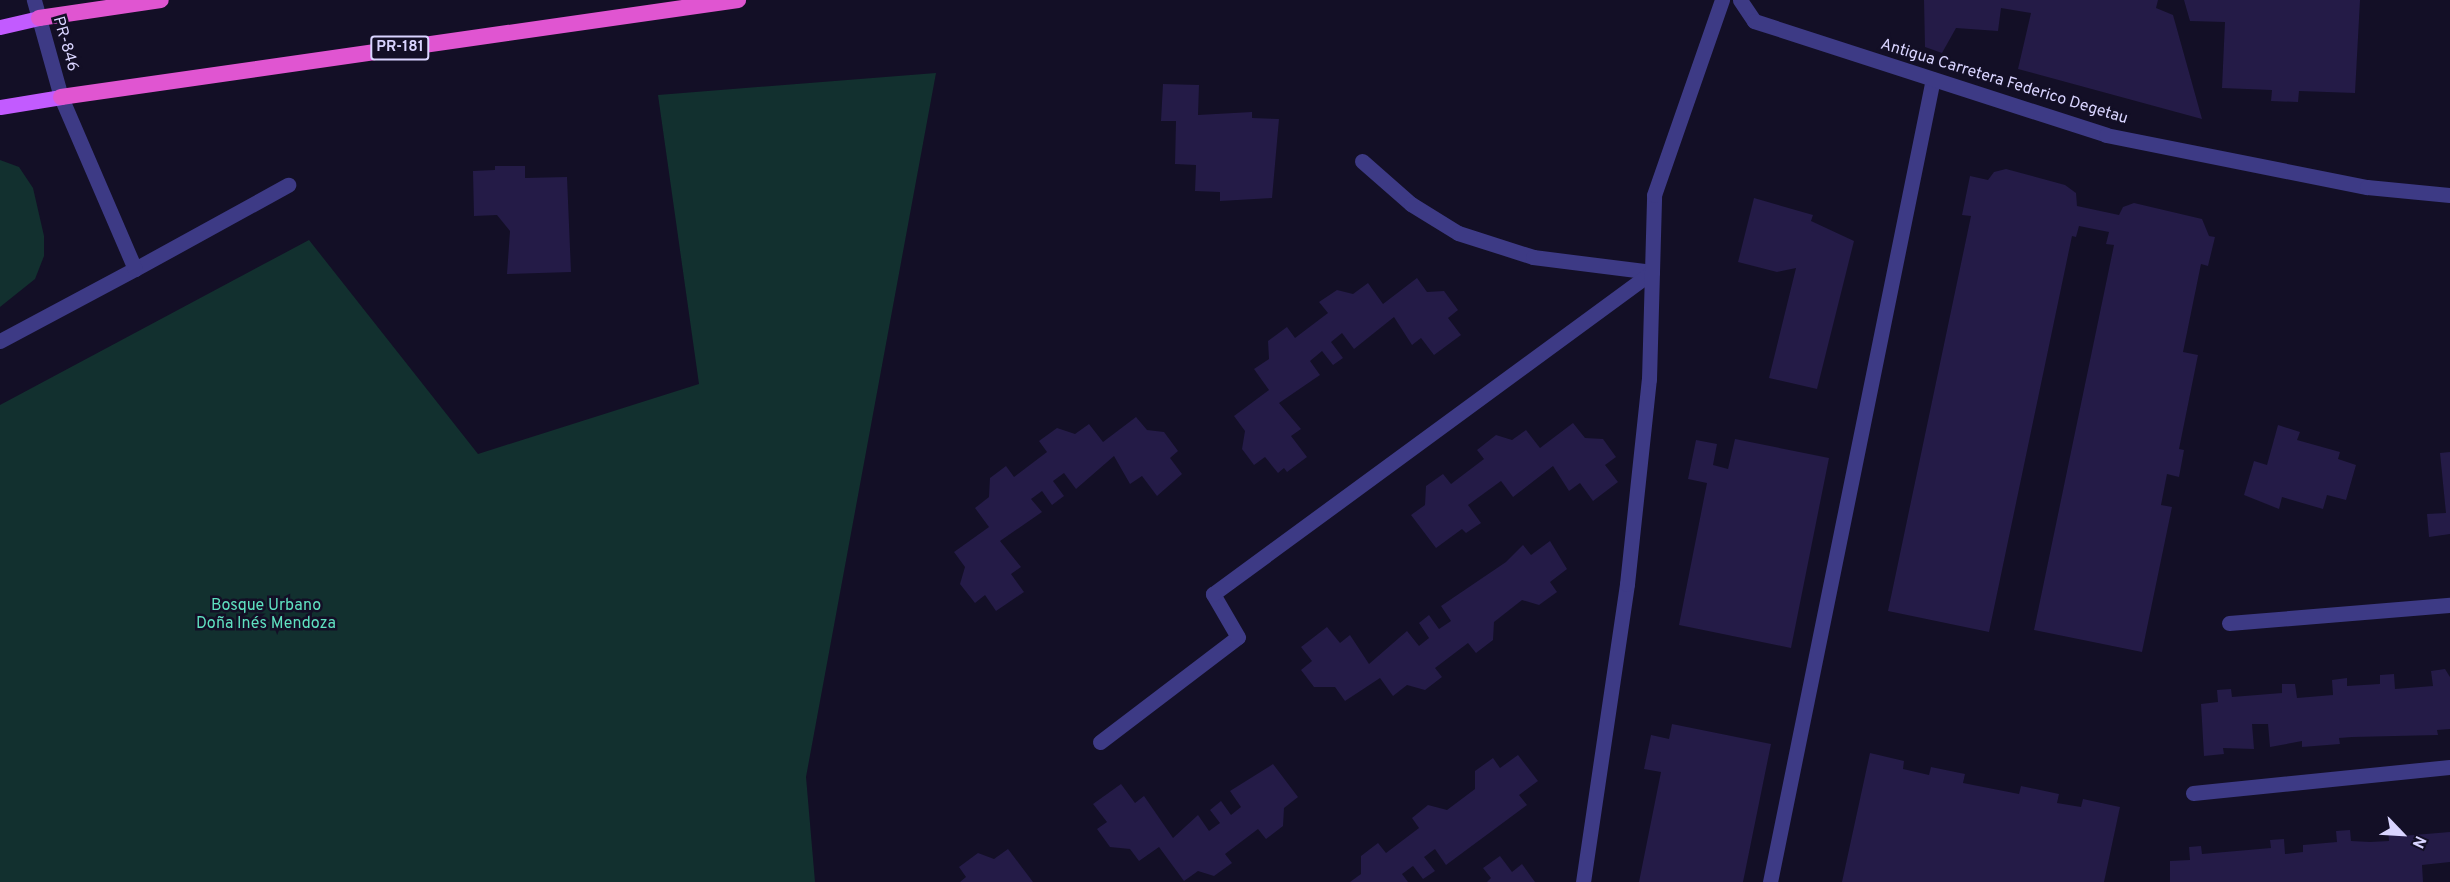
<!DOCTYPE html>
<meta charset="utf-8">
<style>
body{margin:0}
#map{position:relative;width:2450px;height:882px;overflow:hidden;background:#130f26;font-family:Overpass,sans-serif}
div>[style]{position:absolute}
.green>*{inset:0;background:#12302f}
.building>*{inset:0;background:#241b47}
.minor>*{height:15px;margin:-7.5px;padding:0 7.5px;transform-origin:7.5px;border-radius:7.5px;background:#3d3a85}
.tertiary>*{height:15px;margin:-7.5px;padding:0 7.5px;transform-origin:7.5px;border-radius:7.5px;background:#3d3a85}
.primary>*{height:15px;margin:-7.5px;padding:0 7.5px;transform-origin:7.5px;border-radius:7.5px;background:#c25bff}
.trunk>*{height:16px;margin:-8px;padding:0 8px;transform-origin:8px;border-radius:8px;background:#e055d1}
span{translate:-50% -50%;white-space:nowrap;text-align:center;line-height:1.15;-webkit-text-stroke:5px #130f26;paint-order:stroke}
.shield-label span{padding:2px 4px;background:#130f26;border:2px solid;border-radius:4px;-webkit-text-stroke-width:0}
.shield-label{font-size:15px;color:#d9d4ff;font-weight:700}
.street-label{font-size:16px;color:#d9d4ff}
.park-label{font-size:16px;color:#5fe0c0}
.north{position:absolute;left:2372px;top:804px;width:60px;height:60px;-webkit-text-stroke:4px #130f26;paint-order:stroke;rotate:115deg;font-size:16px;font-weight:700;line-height:24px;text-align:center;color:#d9d4ff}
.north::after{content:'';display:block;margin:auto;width:21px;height:27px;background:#d9d4ff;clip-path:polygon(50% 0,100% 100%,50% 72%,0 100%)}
</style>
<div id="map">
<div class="green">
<div style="clip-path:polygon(936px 73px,806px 777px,815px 882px,0 882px,0 405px,309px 240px,478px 454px,699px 384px,658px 95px)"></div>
<div style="clip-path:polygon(0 160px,19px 167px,33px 188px,44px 236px,44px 256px,35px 279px,0 307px)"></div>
</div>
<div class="building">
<div style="clip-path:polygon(1924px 0,2158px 0,2156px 8px,2173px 15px,2202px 119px,2018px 69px,2031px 13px,2001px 8px,1998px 31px,1956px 28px,1942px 53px,1925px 47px)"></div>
<div style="clip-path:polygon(2184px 0,2360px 0,2355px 93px,2299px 91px,2298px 102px,2271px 101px,2272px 90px,2222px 88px,2225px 22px,2190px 21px)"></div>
<div style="clip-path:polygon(1163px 84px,1199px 85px,1198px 115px,1252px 112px,1252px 118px,1279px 119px,1272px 198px,1220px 201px,1220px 192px,1195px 191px,1196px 165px,1175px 164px,1176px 121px,1161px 121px)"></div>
<div style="clip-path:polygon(495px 166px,525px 166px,525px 178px,567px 177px,571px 272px,507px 274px,510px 231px,497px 215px,474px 216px,473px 171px,495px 170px)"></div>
<div style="clip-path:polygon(2006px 169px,2065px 185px,2076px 193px,2077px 206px,2119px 215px,2123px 207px,2134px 203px,2202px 219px,2209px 236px,2215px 237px,2208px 266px,2201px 264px,2183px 352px,2198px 355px,2179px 449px,2184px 450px,2179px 477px,2167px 474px,2161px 505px,2172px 507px,2142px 652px,2034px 630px,2114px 245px,2106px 244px,2109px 232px,2079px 226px,2076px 237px,2072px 236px,1989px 632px,1888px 611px,1971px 216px,1962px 215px,1970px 176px,1988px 180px,1994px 172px)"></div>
<div style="clip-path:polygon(1754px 198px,1813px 215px,1811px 221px,1854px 241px,1817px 389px,1769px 378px,1796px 268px,1777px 272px,1738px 262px)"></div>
<div style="clip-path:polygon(1417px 278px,1427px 292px,1444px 291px,1458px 310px,1448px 318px,1461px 335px,1434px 355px,1421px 338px,1412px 345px,1394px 317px,1354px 349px,1342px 333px,1331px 342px,1343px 358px,1333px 365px,1322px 351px,1310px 361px,1320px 375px,1279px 403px,1301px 429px,1291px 436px,1307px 457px,1287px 472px,1284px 468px,1278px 473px,1265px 457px,1254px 465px,1242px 449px,1245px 431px,1234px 416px,1269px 390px,1254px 369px,1269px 359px,1268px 341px,1287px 327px,1295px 338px,1328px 313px,1319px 302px,1337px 290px,1353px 294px,1368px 283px,1383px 304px)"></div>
<div style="clip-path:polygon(1136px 417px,1147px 430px,1164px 432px,1178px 451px,1170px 458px,1182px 474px,1157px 496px,1142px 476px,1130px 484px,1114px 456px,1076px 489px,1064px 473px,1053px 481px,1064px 496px,1052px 505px,1042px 491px,1031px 499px,1042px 512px,1000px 541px,1021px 567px,1011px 574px,1024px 592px,996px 611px,985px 595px,975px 603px,960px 584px,965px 567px,954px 552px,989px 527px,975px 508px,989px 497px,990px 478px,1006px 466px,1014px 477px,1047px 452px,1039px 441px,1057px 428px,1075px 434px,1089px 424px,1103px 442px)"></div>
<div style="clip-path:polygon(1573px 423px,1585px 438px,1603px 439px,1616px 457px,1605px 465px,1618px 482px,1593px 501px,1580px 483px,1569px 491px,1553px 466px,1513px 497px,1501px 481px,1468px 505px,1481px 523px,1466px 533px,1462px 529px,1436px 548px,1411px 515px,1425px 505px,1426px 486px,1443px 474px,1451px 484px,1484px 459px,1477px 450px,1496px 435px,1512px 440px,1526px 430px,1540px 448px)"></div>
<div style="clip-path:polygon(2278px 425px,2300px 432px,2297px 440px,2340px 452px,2338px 459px,2356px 465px,2346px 500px,2327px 495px,2323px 509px,2282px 497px,2279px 509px,2244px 495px,2254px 461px,2267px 465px)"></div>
<div style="clip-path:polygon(1735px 439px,1829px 458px,1791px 648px,1679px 625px,1707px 483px,1688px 479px,1696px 440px,1717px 444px,1713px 465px,1728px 469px)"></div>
<div style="clip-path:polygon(2450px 452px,2450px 534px,2429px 537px,2427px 514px,2446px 513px,2440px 453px)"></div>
<div style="clip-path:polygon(1550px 541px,1567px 569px,1550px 582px,1557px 592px,1539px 605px,1522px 600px,1494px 622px,1493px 640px,1476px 653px,1468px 643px,1435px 668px,1442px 677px,1425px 690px,1407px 685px,1393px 696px,1380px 678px,1345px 701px,1335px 687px,1314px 687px,1301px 670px,1312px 661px,1301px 647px,1327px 627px,1340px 643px,1350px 635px,1369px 664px,1407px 631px,1419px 646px,1429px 638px,1419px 623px,1429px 615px,1439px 629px,1451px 621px,1441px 606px,1506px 562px,1523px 545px,1531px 555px)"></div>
<div style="clip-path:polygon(2445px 669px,2450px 677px,2450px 729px,2437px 730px,2438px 735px,2352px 737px,2339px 738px,2340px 744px,2302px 747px,2302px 741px,2270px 747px,2268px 724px,2252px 724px,2254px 749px,2223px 748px,2224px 754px,2204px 756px,2201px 704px,2218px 702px,2217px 690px,2231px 689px,2232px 697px,2282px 693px,2282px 684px,2295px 684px,2297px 698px,2333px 695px,2332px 680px,2347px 678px,2347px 686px,2380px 684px,2380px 675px,2394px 674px,2395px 689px,2433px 686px,2431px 671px)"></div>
<div style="clip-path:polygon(1672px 724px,1771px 744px,1743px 882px,1639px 882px,1661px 772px,1644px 769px,1651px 735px,1669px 739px)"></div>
<div style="clip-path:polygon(1870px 753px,1904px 761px,1903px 769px,1929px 775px,1931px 767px,1965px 774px,1963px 783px,2019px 794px,2021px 786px,2059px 794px,2057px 803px,2081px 807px,2083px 799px,2120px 807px,2104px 882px,1842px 882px)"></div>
<div style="clip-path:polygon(1518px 755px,1538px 781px,1519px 795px,1527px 805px,1446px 865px,1435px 849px,1424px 857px,1435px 871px,1423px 879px,1413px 866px,1402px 874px,1408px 882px,1350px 882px,1361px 874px,1361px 856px,1378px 843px,1386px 853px,1419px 828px,1412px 818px,1428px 805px,1447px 810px,1475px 789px,1475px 771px,1493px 758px,1500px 768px)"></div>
<div style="clip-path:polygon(1273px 764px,1298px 797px,1284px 808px,1283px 826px,1266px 839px,1258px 829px,1225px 854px,1232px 863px,1214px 876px,1198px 871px,1184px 881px,1159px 847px,1139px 861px,1130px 849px,1110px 847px,1097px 829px,1107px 822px,1093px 804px,1121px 784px,1135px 803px,1144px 796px,1173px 838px,1198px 815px,1209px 831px,1220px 823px,1210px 810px,1221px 801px,1231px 815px,1241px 807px,1230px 791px)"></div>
<div style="clip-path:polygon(2401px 828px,2402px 836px,2450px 832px,2450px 862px,2422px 865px,2423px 882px,2170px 882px,2170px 861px,2190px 860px,2189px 847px,2201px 846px,2202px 854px,2271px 848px,2270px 840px,2284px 839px,2285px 854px,2303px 852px,2303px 845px,2337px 842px,2336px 831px,2350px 830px,2351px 841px,2370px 842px,2389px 841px,2388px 829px)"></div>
<div style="clip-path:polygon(1008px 849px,1033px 882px,960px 882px,966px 877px,959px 867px,978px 853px,994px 859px)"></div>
<div style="clip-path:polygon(1500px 856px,1512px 872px,1522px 864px,1535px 882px,1487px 882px,1491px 878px,1483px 868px)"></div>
</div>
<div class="minor">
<div style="left:1362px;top:161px;width:65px;rotate:41.3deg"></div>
<div style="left:1411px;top:204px;width:55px;rotate:31.7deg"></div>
<div style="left:1458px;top:233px;width:79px;rotate:17.7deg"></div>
<div style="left:1533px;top:257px;width:120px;rotate:7.2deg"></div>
<div style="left:135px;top:269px;width:175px;rotate:-28.8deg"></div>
<div style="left:2229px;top:623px;width:222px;rotate:-4.7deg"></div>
<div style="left:1100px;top:742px;width:173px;rotate:-37.3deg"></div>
<div style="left:1238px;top:637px;width:50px;rotate:-120.2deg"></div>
<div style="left:1213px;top:594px;width:544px;rotate:-36.26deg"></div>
<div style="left:2193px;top:793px;width:258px;rotate:-5.8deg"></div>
<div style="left:1583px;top:882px;width:301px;rotate:-81.6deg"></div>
<div style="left:1627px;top:584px;width:206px;rotate:-83.9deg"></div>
<div style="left:1649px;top:379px;width:184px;rotate:-88.4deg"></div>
<div style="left:1654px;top:195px;width:207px;rotate:-70.8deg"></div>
<div style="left:1770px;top:882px;width:819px;rotate:-78.53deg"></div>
</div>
<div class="tertiary">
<div style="left:1740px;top:0;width:25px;rotate:56deg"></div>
<div style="left:1754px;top:21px;width:370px;rotate:17.9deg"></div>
<div style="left:2106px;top:135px;width:266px;rotate:11.3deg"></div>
<div style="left:2367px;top:187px;width:83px;rotate:5.5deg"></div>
<div style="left:0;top:341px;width:153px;rotate:-28.1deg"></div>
<div style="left:135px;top:269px;width:187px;rotate:-113.3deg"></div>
<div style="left:61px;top:97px;width:101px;rotate:-105.6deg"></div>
</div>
<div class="primary">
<div style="left:0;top:27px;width:40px;rotate:-13deg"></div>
<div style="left:0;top:107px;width:62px;rotate:-9.3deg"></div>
</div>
<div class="trunk">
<div style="left:39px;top:18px;width:123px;rotate:-8.4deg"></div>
<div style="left:61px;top:97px;width:684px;rotate:-8.15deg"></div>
</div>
<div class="shield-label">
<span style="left:400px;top:48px">PR-181</span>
</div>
<div class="street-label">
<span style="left:65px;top:44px;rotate:74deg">PR-846</span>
<span style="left:2004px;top:82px;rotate:17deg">Antigua Carretera Federico Degetau</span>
</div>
<div class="park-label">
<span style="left:266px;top:615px">Bosque Urbano<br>Doña Inés Mendoza</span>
</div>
<div class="north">N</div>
</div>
